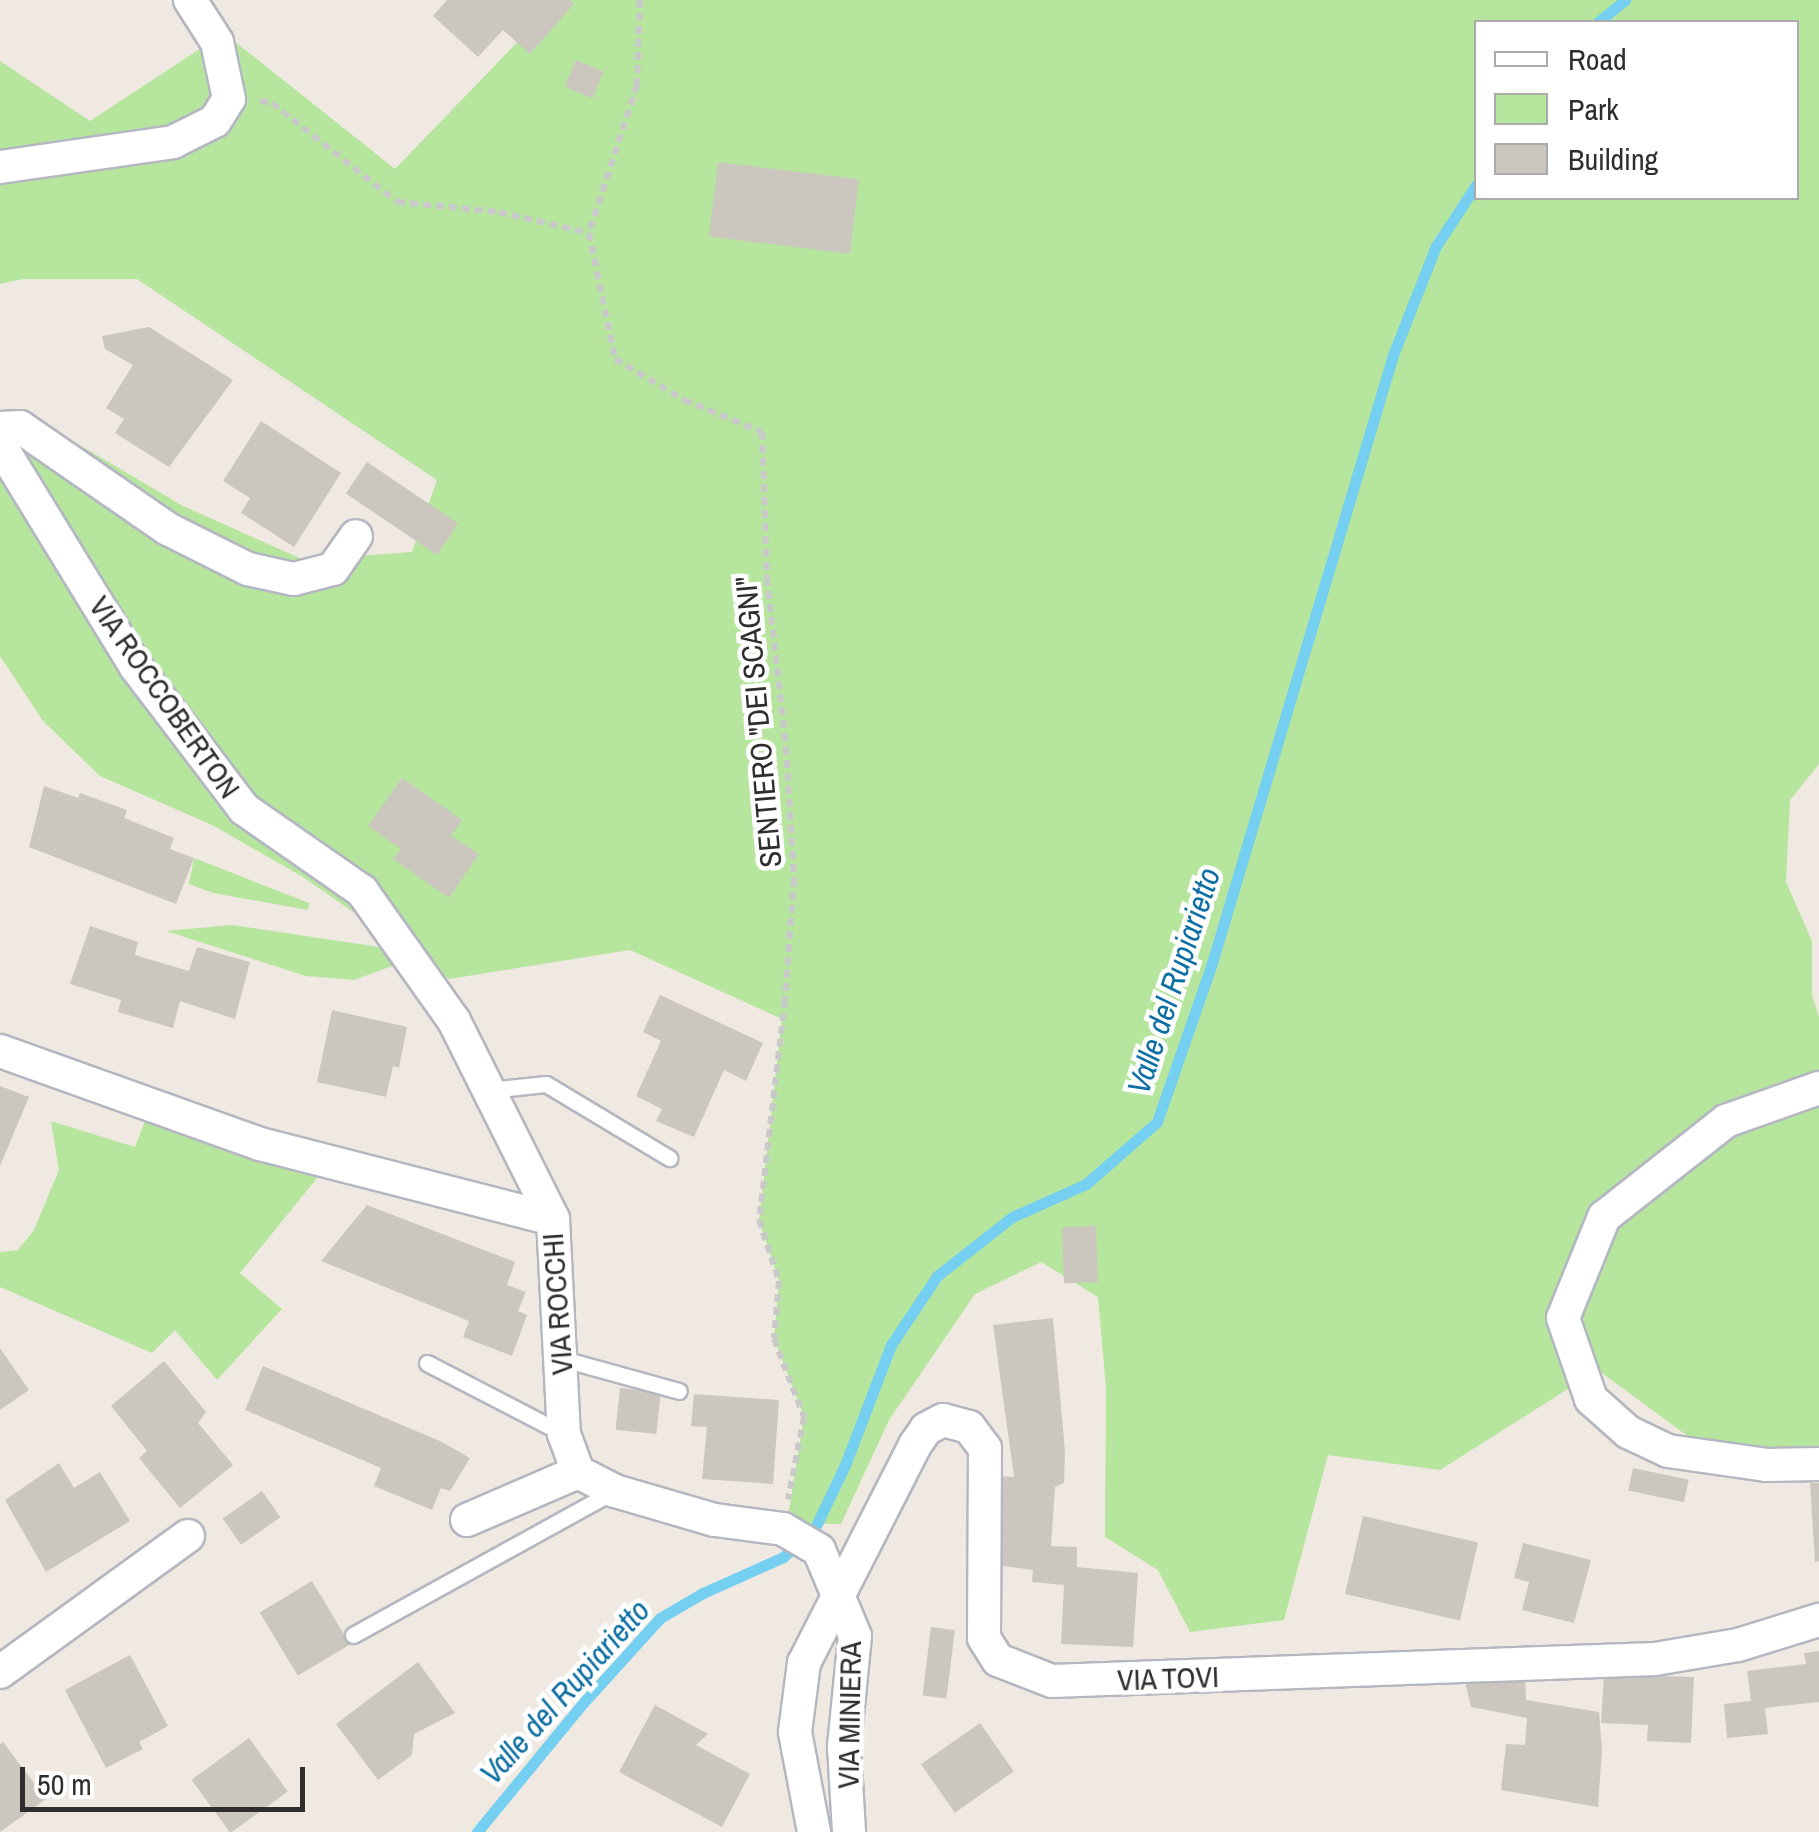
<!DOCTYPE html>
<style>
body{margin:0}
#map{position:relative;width:1819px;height:1832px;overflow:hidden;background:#efe9e1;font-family:"Archivo Narrow",sans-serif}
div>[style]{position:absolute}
.green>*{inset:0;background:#b6e59e}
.stream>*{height:11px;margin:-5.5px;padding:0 5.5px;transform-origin:5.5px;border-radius:5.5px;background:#75cff0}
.building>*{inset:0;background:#cbc7bf;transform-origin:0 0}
.path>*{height:6px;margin-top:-3px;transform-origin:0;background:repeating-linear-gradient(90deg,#c9c9c9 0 8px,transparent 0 13px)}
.roads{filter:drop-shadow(2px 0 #b4b7c1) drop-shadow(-2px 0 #b4b7c1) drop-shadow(0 2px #b4b7c1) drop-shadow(0 -2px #b4b7c1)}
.service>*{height:15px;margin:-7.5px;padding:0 7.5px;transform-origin:7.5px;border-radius:7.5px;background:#fff}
.minor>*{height:32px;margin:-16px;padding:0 16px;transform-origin:16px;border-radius:16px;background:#fff}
span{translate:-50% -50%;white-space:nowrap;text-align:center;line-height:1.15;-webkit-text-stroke:9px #fff;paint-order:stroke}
.street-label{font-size:30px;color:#2e2e2e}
.water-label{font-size:32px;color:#0d6fa3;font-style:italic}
.legend{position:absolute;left:1474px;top:20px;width:325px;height:180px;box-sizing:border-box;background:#fff;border:2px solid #ababab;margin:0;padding:12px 18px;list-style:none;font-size:30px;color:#2e2e2e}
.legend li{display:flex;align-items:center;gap:20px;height:50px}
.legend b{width:50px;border:2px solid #ababab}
.scale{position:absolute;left:20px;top:1767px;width:285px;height:45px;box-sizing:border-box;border:5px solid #2e2e2e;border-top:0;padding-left:12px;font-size:30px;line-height:35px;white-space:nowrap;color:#2e2e2e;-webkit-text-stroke:8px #fff;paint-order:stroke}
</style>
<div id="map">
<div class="green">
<div style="clip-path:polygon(evenodd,558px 0,1819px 0,1819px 764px,1790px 800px,1786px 882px,1812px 941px,1812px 995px,1819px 1017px,1819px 1471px,1731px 1468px,1598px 1370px,1440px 1470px,1328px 1455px,1284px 1620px,1190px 1632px,1158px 1570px,1105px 1537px,1106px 1388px,1098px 1297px,1041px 1262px,975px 1294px,889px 1420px,841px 1524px,787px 1523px,804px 1417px,774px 1339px,779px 1281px,759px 1220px,782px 1019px,630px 950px,449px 979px,303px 877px,212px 825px,100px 776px,43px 721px,0 656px,0 428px,49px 427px,183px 506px,304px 560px,412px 552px,437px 480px,137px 279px,23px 279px,0 284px,0 61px,90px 121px,224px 33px,395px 169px,558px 0,1476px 22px,1796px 22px,1796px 198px,1476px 198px,1476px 22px)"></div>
<div style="clip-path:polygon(194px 858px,309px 903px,308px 910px,213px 893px,189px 884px)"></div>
<div style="clip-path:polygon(232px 925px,379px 947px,395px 965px,354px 980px,306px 976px,166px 931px)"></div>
<div style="clip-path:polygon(151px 1105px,330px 1162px,240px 1273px,282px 1309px,217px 1380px,175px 1330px,152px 1353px,0 1287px,0 1252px,18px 1250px,34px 1230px,59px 1170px,51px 1121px,135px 1147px)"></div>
</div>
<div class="stream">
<div style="left:1598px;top:22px;width:35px;rotate:-39deg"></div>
<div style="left:477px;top:1832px;width:167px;rotate:-50.6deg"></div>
<div style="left:583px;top:1703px;width:115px;rotate:-47.8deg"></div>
<div style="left:660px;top:1618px;width:50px;rotate:-30.2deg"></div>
<div style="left:703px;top:1593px;width:88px;rotate:-24.2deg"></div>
<div style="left:783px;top:1557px;width:41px;rotate:-41.1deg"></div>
<div style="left:814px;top:1530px;width:72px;rotate:-64.5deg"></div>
<div style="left:845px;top:1465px;width:129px;rotate:-69deg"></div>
<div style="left:891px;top:1345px;width:83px;rotate:-56.3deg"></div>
<div style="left:937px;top:1276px;width:95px;rotate:-38.2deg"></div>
<div style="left:1012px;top:1217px;width:81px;rotate:-24deg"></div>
<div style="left:1086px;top:1184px;width:94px;rotate:-41.1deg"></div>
<div style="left:1157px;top:1122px;width:168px;rotate:-70.9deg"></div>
<div style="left:1212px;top:963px;width:634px;rotate:-73.42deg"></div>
<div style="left:1393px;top:355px;width:117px;rotate:-68.5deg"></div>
<div style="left:1436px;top:246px;width:73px;rotate:-56.7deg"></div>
</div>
<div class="building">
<div style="clip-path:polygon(447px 0,569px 0,574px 4px,530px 54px,503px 30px,478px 57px,433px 16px)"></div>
<div style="left:576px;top:60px;width:30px;height:29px;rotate:23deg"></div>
<div style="left:718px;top:162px;width:142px;height:75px;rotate:7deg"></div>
<div style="clip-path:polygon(149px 327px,233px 380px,169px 467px,115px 433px,124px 419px,106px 408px,133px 365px,105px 349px,102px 336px)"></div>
<div style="clip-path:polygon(261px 421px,341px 473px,294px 547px,241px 513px,250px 498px,223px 481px)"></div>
<div style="left:367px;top:462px;width:110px;height:38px;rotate:34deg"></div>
<div style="clip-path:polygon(402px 778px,462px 820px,451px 836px,479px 854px,449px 898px,393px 859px,401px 849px,368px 826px)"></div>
<div style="clip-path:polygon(44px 786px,78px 798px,80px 793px,127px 810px,124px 818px,174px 838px,170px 849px,194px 858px,176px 904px,29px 847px)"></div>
<div style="clip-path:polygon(90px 926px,138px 942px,135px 955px,189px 971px,197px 947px,250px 962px,235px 1019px,180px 1001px,173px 1028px,118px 1012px,121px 1000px,70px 984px)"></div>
<div style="clip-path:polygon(660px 995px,763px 1043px,746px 1081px,724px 1070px,694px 1137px,656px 1121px,662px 1109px,636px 1096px,661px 1041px,643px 1032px)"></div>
<div style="clip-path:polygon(332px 1010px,407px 1027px,399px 1068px,393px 1066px,386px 1097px,317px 1082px)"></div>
<div style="clip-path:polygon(0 1086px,29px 1097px,0 1166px)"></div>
<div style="clip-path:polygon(367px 1205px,515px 1262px,507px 1285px,526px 1292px,518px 1311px,527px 1315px,512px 1356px,463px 1337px,469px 1321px,321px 1261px)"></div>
<div style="left:1096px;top:1226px;width:56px;height:34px;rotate:88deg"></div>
<div style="clip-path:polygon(1053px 1318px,1065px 1451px,1064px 1483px,1055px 1487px,1051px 1546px,1077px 1547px,1077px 1567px,1138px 1573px,1133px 1647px,1061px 1644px,1064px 1585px,1032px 1582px,1033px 1570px,996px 1565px,1000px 1476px,1014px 1477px,993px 1325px)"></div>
<div style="clip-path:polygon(0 1348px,29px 1390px,0 1410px)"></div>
<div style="clip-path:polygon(164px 1361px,206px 1412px,198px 1423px,233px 1465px,180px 1508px,139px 1458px,147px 1451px,111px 1406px)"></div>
<div style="clip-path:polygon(263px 1366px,442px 1442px,470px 1458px,450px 1491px,441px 1488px,432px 1510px,374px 1486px,381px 1468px,245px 1410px)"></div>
<div style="left:620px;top:1388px;width:41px;height:42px;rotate:6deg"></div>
<div style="clip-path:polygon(694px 1394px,779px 1400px,773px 1484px,702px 1479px,707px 1427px,691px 1426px)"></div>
<div style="clip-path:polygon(59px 1463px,74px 1488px,100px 1472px,130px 1521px,46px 1572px,5px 1500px)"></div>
<div style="left:1633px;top:1468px;width:57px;height:23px;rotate:12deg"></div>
<div style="clip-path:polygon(1810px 1483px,1819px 1483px,1819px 1561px,1815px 1562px)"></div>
<div style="left:262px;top:1491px;width:32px;height:48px;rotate:55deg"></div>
<div style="left:1363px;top:1516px;width:118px;height:80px;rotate:13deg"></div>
<div style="clip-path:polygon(1523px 1543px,1591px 1560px,1574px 1623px,1522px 1610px,1529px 1582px,1514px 1578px)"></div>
<div style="left:312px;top:1581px;width:74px;height:61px;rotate:59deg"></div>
<div style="left:931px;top:1627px;width:24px;height:69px;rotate:7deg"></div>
<div style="clip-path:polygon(1819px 1651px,1819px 1702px,1765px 1708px,1768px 1734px,1727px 1738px,1724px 1704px,1751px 1701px,1747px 1671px,1806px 1664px,1804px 1653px)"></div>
<div style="clip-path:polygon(130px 1655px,168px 1726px,139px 1742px,143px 1749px,106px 1768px,65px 1690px)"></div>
<div style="clip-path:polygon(418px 1662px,455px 1713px,414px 1734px,412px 1755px,378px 1780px,336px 1724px)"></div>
<div style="clip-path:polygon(1604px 1674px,1694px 1677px,1691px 1743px,1647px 1741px,1648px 1725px,1601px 1723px)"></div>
<div style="clip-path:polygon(1525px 1675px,1526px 1700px,1599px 1712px,1602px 1750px,1598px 1807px,1501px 1790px,1506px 1744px,1525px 1745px,1527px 1718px,1471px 1707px,1465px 1681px)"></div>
<div style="clip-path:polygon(655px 1705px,708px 1734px,696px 1745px,750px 1774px,722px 1827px,619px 1772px)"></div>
<div style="left:980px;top:1723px;width:59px;height:72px;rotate:55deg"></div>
<div style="left:249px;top:1738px;width:66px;height:71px;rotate:54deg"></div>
<div style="clip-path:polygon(3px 1742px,46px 1799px,0 1832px,0 1744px)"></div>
</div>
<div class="path">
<div style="left:640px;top:0;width:85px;rotate:92deg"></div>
<div style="left:637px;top:85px;width:156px;rotate:108deg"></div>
<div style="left:589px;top:233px;width:129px;rotate:78.3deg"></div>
<div style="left:615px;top:359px;width:80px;rotate:30.7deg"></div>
<div style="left:684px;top:400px;width:84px;rotate:22.3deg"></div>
<div style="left:762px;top:432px;width:146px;rotate:88deg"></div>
<div style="left:767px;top:578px;width:170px;rotate:83.6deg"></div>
<div style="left:786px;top:747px;width:132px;rotate:86.5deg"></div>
<div style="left:794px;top:879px;width:121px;rotate:94.3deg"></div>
<div style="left:785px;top:1000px;width:222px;rotate:96.7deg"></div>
<div style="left:759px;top:1220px;width:64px;rotate:71.8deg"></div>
<div style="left:779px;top:1281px;width:58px;rotate:94.9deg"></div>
<div style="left:774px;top:1339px;width:84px;rotate:69deg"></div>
<div style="left:804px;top:1417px;width:84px;rotate:101deg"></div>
<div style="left:260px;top:101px;width:12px;rotate:9deg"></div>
<div style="left:272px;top:103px;width:159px;rotate:38.4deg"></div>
<div style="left:397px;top:202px;width:102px;rotate:5.6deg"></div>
<div style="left:499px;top:212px;width:92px;rotate:13.1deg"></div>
</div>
<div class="roads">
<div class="service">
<div style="left:489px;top:1090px;width:57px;rotate:-6deg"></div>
<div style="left:546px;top:1084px;width:144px;rotate:31deg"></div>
<div style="left:563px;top:1359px;width:120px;rotate:15.4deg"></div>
<div style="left:427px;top:1363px;width:154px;rotate:27.4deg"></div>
<div style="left:353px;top:1635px;width:296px;rotate:-28.9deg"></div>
</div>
<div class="minor">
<div style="left:0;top:167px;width:175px;rotate:-8.2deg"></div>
<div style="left:173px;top:142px;width:47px;rotate:-26.6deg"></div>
<div style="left:215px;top:121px;width:26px;rotate:-58deg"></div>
<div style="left:229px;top:99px;width:58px;rotate:-101.9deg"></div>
<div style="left:217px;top:42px;width:50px;rotate:-122.7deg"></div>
<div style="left:0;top:428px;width:20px;rotate:-3deg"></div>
<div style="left:20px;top:427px;width:180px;rotate:34.6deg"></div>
<div style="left:168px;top:529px;width:89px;rotate:26.6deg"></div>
<div style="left:248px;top:569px;width:47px;rotate:12.3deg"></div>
<div style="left:294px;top:579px;width:40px;rotate:-14.4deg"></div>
<div style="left:333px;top:569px;width:40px;rotate:-55.1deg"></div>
<div style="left:0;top:445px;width:260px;rotate:58.5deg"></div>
<div style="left:136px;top:667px;width:178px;rotate:52.7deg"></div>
<div style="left:244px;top:809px;width:144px;rotate:34.8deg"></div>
<div style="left:362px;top:891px;width:159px;rotate:54.7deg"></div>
<div style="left:454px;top:1021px;width:221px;rotate:63.4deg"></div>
<div style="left:553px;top:1219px;width:215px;rotate:87.1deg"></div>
<div style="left:564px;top:1434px;width:40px;rotate:69.8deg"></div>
<div style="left:578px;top:1472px;width:42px;rotate:27.2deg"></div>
<div style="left:615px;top:1491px;width:104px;rotate:16.2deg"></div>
<div style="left:715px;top:1520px;width:69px;rotate:7.5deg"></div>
<div style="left:783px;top:1529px;width:42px;rotate:30.3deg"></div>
<div style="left:819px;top:1550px;width:93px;rotate:67.3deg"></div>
<div style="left:855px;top:1636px;width:112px;rotate:95.7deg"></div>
<div style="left:844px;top:1747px;width:85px;rotate:86.6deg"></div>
<div style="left:0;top:1051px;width:276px;rotate:19.7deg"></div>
<div style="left:260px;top:1144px;width:302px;rotate:14.4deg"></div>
<div style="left:1819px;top:1088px;width:99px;rotate:160.5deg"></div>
<div style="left:1726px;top:1121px;width:155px;rotate:141.8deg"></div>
<div style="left:1604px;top:1217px;width:109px;rotate:112.1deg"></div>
<div style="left:1563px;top:1318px;width:86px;rotate:70.9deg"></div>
<div style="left:1591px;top:1399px;width:50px;rotate:41.7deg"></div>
<div style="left:1628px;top:1432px;width:44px;rotate:25.4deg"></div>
<div style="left:1668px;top:1451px;width:99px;rotate:8.1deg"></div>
<div style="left:1766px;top:1465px;width:53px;rotate:-1.1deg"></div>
<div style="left:467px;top:1520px;width:121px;rotate:-23.4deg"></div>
<div style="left:0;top:1672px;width:232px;rotate:-35.9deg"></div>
<div style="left:814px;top:1832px;width:102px;rotate:-100.8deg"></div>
<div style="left:795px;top:1732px;width:70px;rotate:-82.6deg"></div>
<div style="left:804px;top:1663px;width:245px;rotate:-63deg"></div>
<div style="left:915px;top:1445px;width:19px;rotate:-55deg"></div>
<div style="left:926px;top:1429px;width:19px;rotate:-28deg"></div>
<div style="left:943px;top:1420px;width:27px;rotate:15deg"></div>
<div style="left:969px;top:1427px;width:26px;rotate:53deg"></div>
<div style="left:985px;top:1448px;width:190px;rotate:90.3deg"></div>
<div style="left:984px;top:1638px;width:26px;rotate:58deg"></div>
<div style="left:998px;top:1660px;width:58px;rotate:21.3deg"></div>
<div style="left:1052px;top:1681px;width:603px;rotate:-2.09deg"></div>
<div style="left:1655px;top:1659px;width:84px;rotate:-9.6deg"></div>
<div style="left:1738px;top:1645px;width:85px;rotate:-17.2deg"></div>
</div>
</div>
<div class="street-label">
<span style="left:165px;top:697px;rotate:55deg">VIA ROCCOBERTON</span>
<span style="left:758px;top:722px;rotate:-95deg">SENTIERO "DEI SCAGNI"</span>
<span style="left:557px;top:1304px;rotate:-94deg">VIA ROCCHI</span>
<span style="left:1168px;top:1678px;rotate:-2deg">VIA TOVI</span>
<span style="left:849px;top:1715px;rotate:-89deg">VIA MINIERA</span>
</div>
<div class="water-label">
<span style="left:1174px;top:981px;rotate:-72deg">Valle del Rupiarietto</span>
<span style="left:565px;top:1692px;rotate:-48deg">Valle del Rupiarietto</span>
</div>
<ul class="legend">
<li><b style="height:12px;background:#fff"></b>Road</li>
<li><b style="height:28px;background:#b6e59e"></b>Park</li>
<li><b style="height:28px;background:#cbc7bf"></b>Building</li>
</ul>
<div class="scale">50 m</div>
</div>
